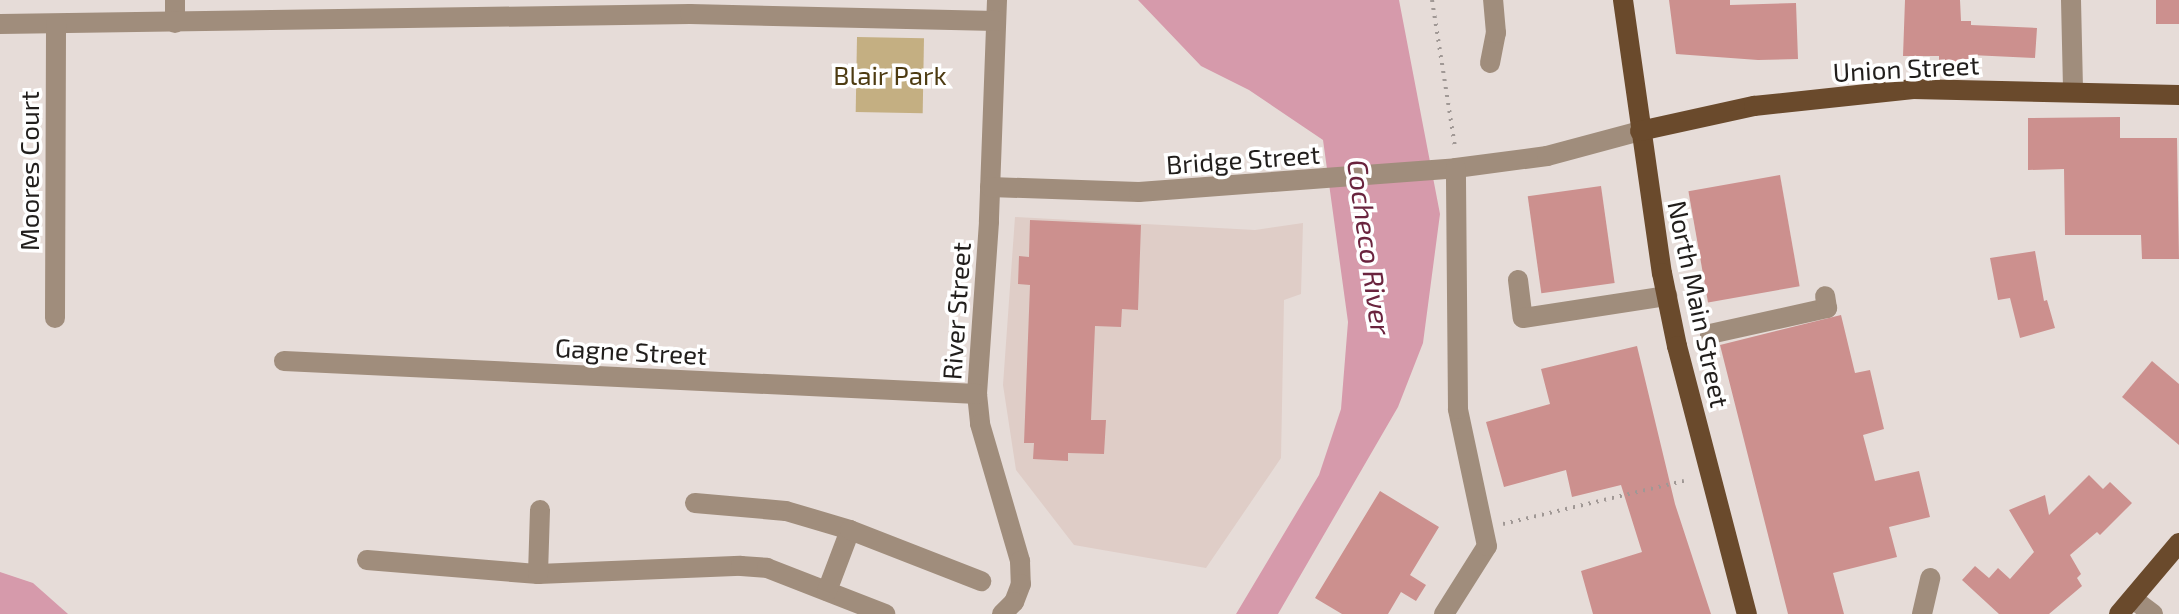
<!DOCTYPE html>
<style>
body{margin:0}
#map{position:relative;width:2179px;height:614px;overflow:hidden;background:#e6dcd8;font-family:"Exo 2",sans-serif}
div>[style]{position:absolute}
.built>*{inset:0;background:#dfcdc7}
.green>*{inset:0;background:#c4af82;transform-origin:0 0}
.water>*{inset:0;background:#d69aab}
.building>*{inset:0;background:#cc908e;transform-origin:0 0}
.path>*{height:4px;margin-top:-2px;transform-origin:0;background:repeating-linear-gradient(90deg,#a09895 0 2px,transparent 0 8px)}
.minor>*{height:20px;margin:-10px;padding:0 10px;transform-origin:10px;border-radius:10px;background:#a08d7c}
.major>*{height:20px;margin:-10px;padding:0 10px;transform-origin:10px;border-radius:10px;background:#6a4a2c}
span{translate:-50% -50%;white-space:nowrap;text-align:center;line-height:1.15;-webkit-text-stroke:7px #fff;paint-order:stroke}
.street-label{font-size:26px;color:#211e1c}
.park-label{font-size:26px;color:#4d3b12}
.water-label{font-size:28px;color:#6a243e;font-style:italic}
</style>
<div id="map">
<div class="built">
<div style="clip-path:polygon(1015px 217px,1255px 230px,1303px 223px,1301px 294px,1284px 300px,1281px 458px,1206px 568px,1074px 545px,1016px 470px,1003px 385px)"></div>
</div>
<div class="green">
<div style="left:857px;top:37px;width:67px;height:75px;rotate:1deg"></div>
</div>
<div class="water">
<div style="clip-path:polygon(1138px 0,1399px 0,1440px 214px,1423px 343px,1398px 407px,1278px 614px,1236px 614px,1319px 475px,1341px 409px,1348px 322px,1323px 140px,1249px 90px,1201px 66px)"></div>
<div style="clip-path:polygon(0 572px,33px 583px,68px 614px,0 614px)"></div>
</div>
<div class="building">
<div style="clip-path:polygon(1669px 0,1730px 0,1730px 5px,1796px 3px,1798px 59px,1758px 60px,1676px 54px)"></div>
<div style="clip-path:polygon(1905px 0,1960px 0,1961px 21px,1971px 21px,1971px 25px,2037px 28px,2035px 58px,1971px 55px,1971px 63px,1939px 63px,1939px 56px,1903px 56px)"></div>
<div style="left:2156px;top:0;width:23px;height:24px"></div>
<div style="clip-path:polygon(2120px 117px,2120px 138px,2177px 138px,2179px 259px,2142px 259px,2141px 235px,2065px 235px,2064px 169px,2028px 170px,2028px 118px)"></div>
<div style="left:1780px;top:175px;width:113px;height:93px;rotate:80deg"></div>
<div style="left:1601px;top:186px;width:98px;height:74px;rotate:82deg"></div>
<div style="clip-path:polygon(1030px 220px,1141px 225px,1138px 310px,1122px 309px,1121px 327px,1095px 326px,1091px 420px,1106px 420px,1104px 454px,1068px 453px,1068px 461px,1033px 459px,1034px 443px,1024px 443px,1030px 285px,1018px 284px,1019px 256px,1029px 257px)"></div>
<div style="clip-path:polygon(2035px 251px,2044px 301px,2047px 300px,2055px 328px,2020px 338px,2010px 298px,1998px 300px,1990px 258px)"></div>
<div style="clip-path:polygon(1841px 315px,1855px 373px,1870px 370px,1884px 429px,1863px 435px,1875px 481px,1919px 471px,1930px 517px,1889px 527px,1897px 557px,1833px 573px,1844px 614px,1788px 614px,1720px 345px)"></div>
<div style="clip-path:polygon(1637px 346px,1675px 504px,1711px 614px,1593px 614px,1581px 571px,1642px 552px,1621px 485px,1572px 497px,1566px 470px,1504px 487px,1486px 422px,1550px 404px,1541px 369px)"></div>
<div style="clip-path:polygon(2152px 361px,2179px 384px,2179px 445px,2122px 397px)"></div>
<div style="clip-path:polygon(2089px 475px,2103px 489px,2110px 482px,2132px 503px,2100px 535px,2097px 532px,2070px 555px,2081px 574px,2077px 578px,2082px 586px,2049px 614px,1999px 614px,1962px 580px,1975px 566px,1989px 578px,1998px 568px,2010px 579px,2034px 552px,2009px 510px,2045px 495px,2049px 515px)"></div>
<div style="clip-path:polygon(1380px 491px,1439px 527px,1410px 575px,1426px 585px,1416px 601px,1401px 592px,1388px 614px,1342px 614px,1315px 598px)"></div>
</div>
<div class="path">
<div style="left:1432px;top:0;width:149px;rotate:81.1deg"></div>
<div style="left:1503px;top:524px;width:186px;rotate:-13.4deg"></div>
</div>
<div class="minor">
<div style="left:997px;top:0;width:222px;rotate:92.1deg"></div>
<div style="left:989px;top:222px;width:172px;rotate:94deg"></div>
<div style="left:977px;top:394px;width:30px;rotate:84deg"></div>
<div style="left:980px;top:424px;width:143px;rotate:73.7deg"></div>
<div style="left:1020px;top:561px;width:23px;rotate:88deg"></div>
<div style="left:1021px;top:584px;width:19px;rotate:111deg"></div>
<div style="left:1014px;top:602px;width:17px;rotate:135deg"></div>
<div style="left:2071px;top:0;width:91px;rotate:88.7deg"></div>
<div style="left:175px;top:23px;width:23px;rotate:-90deg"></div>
<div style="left:0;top:24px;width:690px;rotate:-0.83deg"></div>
<div style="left:690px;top:14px;width:306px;rotate:1.3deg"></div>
<div style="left:1490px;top:63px;width:31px;rotate:-79deg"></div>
<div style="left:1496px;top:33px;width:33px;rotate:-95deg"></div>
<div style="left:990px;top:187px;width:149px;rotate:1.9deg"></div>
<div style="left:1139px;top:192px;width:318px;rotate:-4.3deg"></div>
<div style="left:1456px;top:168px;width:92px;rotate:-7.5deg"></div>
<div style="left:1547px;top:156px;width:96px;rotate:-15deg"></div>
<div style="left:1518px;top:280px;width:38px;rotate:83deg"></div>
<div style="left:1523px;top:318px;width:146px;rotate:-8.7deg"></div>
<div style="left:55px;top:318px;width:294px;rotate:-89.8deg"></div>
<div style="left:1710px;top:334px;width:120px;rotate:-12.5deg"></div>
<div style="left:1827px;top:308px;width:12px;rotate:-99deg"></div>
<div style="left:284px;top:361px;width:694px;rotate:2.73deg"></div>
<div style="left:695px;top:503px;width:91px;rotate:5deg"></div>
<div style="left:786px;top:511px;width:67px;rotate:16.5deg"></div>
<div style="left:367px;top:560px;width:172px;rotate:4.7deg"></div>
<div style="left:538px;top:574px;width:203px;rotate:-2.3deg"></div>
<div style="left:741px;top:566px;width:26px;rotate:4deg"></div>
<div style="left:767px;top:568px;width:127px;rotate:21.3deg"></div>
<div style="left:538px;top:574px;width:64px;rotate:-88.2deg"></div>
<div style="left:827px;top:591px;width:65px;rotate:-69.3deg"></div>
<div style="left:850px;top:530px;width:141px;rotate:21.3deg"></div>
<div style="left:2133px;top:599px;width:25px;rotate:37deg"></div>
<div style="left:1444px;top:614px;width:80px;rotate:-57.7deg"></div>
<div style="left:1487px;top:546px;width:140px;rotate:-102deg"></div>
<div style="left:1458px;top:409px;width:241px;rotate:-90.5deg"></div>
<div style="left:1922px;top:614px;width:37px;rotate:-77deg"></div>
</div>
<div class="major">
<div style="left:1623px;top:0;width:276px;rotate:81.9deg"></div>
<div style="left:1662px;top:273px;width:75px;rotate:78.4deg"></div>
<div style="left:1677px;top:346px;width:277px;rotate:75.4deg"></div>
<div style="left:1640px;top:131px;width:117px;rotate:-12.4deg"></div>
<div style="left:1754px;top:106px;width:160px;rotate:-6.1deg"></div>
<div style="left:1913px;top:89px;width:266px;rotate:1.3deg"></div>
<div style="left:2119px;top:614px;width:93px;rotate:-49.8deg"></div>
</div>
<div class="street-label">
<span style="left:1906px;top:68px;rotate:-3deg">Union Street</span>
<span style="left:1243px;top:159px;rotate:-4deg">Bridge Street</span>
<span style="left:29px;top:171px;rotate:-90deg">Moores Court</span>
<span style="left:1699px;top:304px;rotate:78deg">North Main Street</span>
<span style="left:956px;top:311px;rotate:-86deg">River Street</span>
<span style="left:631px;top:351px;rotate:3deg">Gagne Street</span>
</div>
<div class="park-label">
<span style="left:890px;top:75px">Blair Park</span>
</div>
<div class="water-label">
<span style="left:1370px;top:247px;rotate:82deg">Cocheco River</span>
</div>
</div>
